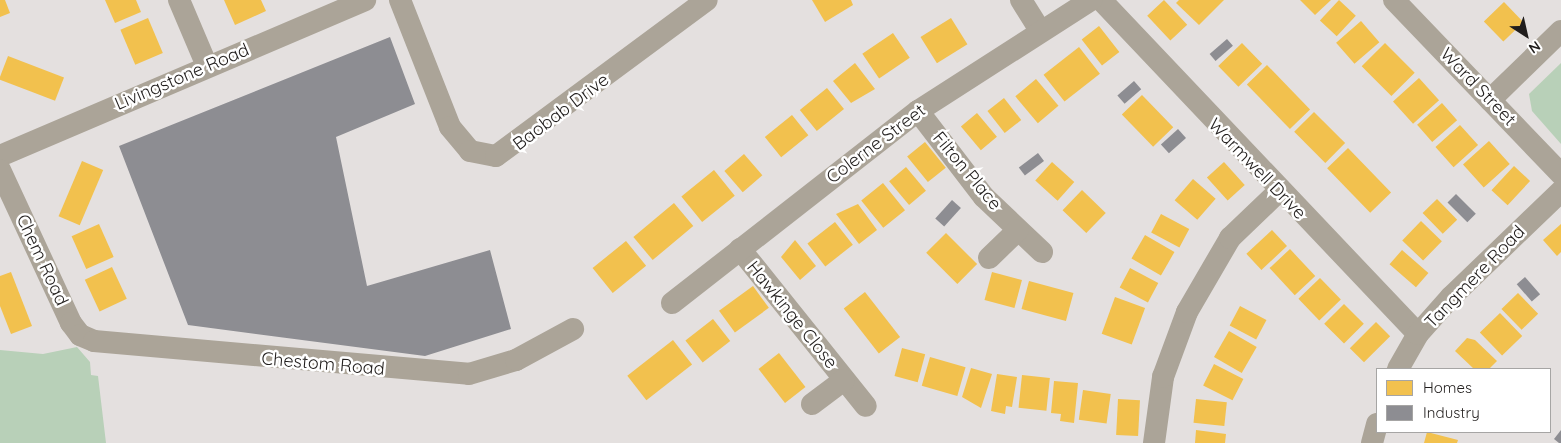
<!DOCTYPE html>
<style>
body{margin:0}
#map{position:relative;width:1561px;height:443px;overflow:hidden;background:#e4e0df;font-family:Quicksand,sans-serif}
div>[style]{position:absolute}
.green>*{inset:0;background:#b8d0b8}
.homes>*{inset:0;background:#f2c14e;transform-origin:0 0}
.industry>*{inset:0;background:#8d8d92;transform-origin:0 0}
.minor>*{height:22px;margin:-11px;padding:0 11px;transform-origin:11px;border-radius:11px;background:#aba498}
span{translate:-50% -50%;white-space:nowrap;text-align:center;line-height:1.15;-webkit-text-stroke:5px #fff;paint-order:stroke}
.street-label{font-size:18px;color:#201d1c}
.legend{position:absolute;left:1376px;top:368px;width:175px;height:65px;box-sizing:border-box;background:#fff;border:1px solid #a6a5a4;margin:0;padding:6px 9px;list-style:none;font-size:15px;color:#201d1c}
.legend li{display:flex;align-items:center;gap:10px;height:25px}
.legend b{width:25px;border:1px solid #a6a5a4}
.north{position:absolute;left:1501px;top:10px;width:50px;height:50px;-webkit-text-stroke:4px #fff;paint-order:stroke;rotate:145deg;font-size:14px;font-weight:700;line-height:20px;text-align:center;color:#201d1c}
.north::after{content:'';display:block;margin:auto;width:18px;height:22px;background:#201d1c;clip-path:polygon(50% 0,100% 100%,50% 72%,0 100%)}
</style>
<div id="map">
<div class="green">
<div style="clip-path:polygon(1561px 63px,1561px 144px,1532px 111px,1529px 94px)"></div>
<div style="clip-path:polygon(77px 347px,90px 362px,91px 375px,98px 376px,106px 443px,0 443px,0 350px,43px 354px)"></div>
</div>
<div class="homes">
<div style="clip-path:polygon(0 0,5px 0,10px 13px,0 17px)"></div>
<div style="clip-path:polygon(105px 0,136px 0,141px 12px,115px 23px)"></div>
<div style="clip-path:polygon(224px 0,261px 0,266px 11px,235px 25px)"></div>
<div style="clip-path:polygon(812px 0,851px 0,853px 5px,825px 22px)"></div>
<div style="left:1164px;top:0;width:34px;height:23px;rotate:47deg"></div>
<div style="clip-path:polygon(1179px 0,1224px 0,1199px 25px,1176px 3px)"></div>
<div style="clip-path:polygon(1300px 0,1331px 0,1315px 15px)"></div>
<div style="left:1339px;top:0;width:23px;height:28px;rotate:43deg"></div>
<div style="left:1504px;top:2px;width:28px;height:28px;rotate:46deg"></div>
<div style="left:148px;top:18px;width:38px;height:30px;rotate:67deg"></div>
<div style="left:951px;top:18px;width:31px;height:36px;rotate:58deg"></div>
<div style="left:1361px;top:21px;width:28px;height:33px;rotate:49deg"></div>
<div style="left:1099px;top:26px;width:33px;height:22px;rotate:52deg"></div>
<div style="left:893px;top:33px;width:30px;height:37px;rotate:56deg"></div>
<div style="left:1242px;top:43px;width:29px;height:33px;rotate:46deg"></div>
<div style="left:1385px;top:43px;width:42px;height:33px;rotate:45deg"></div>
<div style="left:1079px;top:47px;width:34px;height:45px;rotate:52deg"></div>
<div style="left:8px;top:56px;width:60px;height:25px;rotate:21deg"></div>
<div style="clip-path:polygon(855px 63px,875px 89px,851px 103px,833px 81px)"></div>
<div style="left:1267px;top:65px;width:62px;height:28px;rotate:46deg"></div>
<div style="left:1419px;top:78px;width:30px;height:35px;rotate:48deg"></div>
<div style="left:1036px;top:79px;width:35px;height:27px;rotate:50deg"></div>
<div style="left:827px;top:88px;width:27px;height:35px;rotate:51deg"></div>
<div style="left:1142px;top:95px;width:45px;height:28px;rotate:46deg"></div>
<div style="left:1004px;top:98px;width:28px;height:21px;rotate:52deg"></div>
<div style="left:1442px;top:103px;width:23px;height:33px;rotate:49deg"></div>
<div style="left:1314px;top:112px;width:44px;height:28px;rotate:45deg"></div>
<div style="left:977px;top:113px;width:31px;height:21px;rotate:50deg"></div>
<div style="left:792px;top:115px;width:26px;height:35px;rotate:51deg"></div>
<div style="left:1460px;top:125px;width:27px;height:33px;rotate:48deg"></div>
<div style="left:1489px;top:141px;width:31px;height:35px;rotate:48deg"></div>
<div style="left:925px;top:142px;width:33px;height:23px;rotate:51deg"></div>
<div style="left:1348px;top:148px;width:62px;height:29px;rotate:46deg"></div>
<div style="left:744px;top:154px;width:28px;height:26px;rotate:49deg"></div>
<div style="left:82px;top:161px;width:23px;height:60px;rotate:23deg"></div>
<div style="left:1052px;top:162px;width:30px;height:25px;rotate:42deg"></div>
<div style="left:1224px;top:162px;width:31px;height:23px;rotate:48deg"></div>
<div style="left:1514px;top:166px;width:22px;height:33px;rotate:43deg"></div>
<div style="left:906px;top:167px;width:31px;height:22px;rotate:50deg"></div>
<div style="left:714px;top:170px;width:33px;height:42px;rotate:51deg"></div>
<div style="left:1193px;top:179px;width:30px;height:28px;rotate:41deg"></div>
<div style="left:883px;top:183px;width:35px;height:28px;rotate:51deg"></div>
<div style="left:1082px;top:190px;width:33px;height:28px;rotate:44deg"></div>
<div style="left:1437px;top:199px;width:29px;height:20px;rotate:46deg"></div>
<div style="left:674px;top:203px;width:30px;height:53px;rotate:50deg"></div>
<div style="clip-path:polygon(858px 204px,877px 230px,859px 244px,836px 214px)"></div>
<div style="left:1161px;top:214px;width:32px;height:21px;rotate:28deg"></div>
<div style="left:1421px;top:221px;width:29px;height:27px;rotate:44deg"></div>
<div style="left:835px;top:222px;width:29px;height:35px;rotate:52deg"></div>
<div style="left:99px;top:224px;width:36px;height:30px;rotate:66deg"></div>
<div style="clip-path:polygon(1561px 224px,1561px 252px,1557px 256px,1543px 240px)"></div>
<div style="left:1272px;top:230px;width:22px;height:35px;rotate:47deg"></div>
<div style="left:946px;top:233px;width:44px;height:28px;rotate:45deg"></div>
<div style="left:1145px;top:235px;width:34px;height:27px;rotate:30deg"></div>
<div style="clip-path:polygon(795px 240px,816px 266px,800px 280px,781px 257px)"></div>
<div style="left:626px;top:241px;width:32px;height:43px;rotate:51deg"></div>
<div style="left:1290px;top:249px;width:37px;height:28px;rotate:47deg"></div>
<div style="left:1402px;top:250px;width:35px;height:19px;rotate:41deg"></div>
<div style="left:112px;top:267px;width:35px;height:30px;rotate:65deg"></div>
<div style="left:1130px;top:268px;width:32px;height:22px;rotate:28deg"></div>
<div style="clip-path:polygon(11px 272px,32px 326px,11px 334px,0 306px,0 276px)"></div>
<div style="left:992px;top:272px;width:31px;height:29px;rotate:15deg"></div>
<div style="left:1320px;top:278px;width:30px;height:30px;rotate:46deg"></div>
<div style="left:1029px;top:281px;width:46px;height:29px;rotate:15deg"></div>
<div style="left:753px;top:286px;width:27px;height:42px;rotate:54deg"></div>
<div style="left:865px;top:292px;width:57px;height:27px;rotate:52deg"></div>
<div style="left:1518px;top:293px;width:29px;height:23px;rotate:46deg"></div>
<div style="left:1115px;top:297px;width:32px;height:39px;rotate:20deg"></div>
<div style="left:1344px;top:304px;width:28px;height:28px;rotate:45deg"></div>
<div style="left:1240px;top:306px;width:30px;height:22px;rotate:28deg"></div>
<div style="left:1500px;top:313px;width:32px;height:28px;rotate:46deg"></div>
<div style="left:713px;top:319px;width:28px;height:35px;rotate:52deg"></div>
<div style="left:1376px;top:322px;width:20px;height:37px;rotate:45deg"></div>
<div style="left:1229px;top:331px;width:32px;height:30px;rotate:30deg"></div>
<div style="clip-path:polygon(1467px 338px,1475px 340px,1497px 361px,1489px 369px,1474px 369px,1455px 351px)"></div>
<div style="left:673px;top:340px;width:31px;height:58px;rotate:52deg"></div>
<div style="left:902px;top:348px;width:24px;height:29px;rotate:15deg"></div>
<div style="left:779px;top:353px;width:43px;height:26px;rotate:52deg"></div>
<div style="left:930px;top:357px;width:37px;height:30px;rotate:16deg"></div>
<div style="left:1214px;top:364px;width:33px;height:24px;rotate:27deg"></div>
<div style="clip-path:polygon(971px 368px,992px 374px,981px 408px,962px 397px)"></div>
<div style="clip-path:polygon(997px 374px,1017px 377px,1012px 407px,1006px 406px,1005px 414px,991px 411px)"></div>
<div style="left:1022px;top:375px;width:28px;height:33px;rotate:6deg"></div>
<div style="clip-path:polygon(1054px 381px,1078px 383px,1074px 423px,1060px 421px,1061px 414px,1051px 413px)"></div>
<div style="left:1083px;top:390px;width:28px;height:30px;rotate:8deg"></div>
<div style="left:1118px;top:399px;width:22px;height:36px;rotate:3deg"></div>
<div style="left:1196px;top:399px;width:31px;height:24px;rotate:6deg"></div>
<div style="clip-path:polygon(1196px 430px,1226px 434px,1225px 443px,1195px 443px)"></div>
<div style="clip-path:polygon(1427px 432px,1458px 440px,1457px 443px,1424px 443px)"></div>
</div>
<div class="industry">
<div style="clip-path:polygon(390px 37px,415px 104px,336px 137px,367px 286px,490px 250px,511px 329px,425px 356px,188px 325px,119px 146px)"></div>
<div style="left:1227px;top:39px;width:9px;height:23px;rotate:49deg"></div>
<div style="left:1134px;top:81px;width:11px;height:22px;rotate:49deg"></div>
<div style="left:1178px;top:129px;width:12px;height:23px;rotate:48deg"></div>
<div style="left:1038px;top:153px;width:10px;height:24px;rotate:53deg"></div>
<div style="left:1456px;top:194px;width:28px;height:12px;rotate:45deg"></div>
<div style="left:952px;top:200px;width:12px;height:25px;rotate:42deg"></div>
<div style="left:1525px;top:277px;width:23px;height:11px;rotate:49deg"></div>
<div style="clip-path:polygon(1561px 430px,1561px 443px,1559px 443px,1554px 439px)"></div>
</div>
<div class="minor">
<div style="left:179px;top:0;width:72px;rotate:67deg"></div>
<div style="left:400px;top:0;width:136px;rotate:68.5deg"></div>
<div style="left:450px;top:127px;width:31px;rotate:50deg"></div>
<div style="left:470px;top:151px;width:26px;rotate:11deg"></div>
<div style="left:496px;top:156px;width:262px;rotate:-36.5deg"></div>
<div style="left:1021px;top:0;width:36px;rotate:58deg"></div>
<div style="left:1101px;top:0;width:460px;rotate:46.5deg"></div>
<div style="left:1394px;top:0;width:241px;rotate:46.2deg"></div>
<div style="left:1490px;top:100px;width:99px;rotate:-44.2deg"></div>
<div style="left:918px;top:111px;width:108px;rotate:52.5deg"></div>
<div style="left:984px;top:197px;width:80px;rotate:43.5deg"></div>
<div style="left:0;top:156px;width:397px;rotate:-23.1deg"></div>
<div style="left:0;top:170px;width:169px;rotate:65.1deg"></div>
<div style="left:71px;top:323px;width:15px;rotate:53deg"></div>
<div style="left:80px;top:335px;width:15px;rotate:23deg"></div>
<div style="left:94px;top:341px;width:376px;rotate:5deg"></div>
<div style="left:469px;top:374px;width:49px;rotate:-16.6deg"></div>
<div style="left:516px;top:360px;width:65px;rotate:-28.5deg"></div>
<div style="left:740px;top:249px;width:201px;rotate:51.3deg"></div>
<div style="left:989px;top:258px;width:40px;rotate:-44deg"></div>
<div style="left:672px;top:303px;width:312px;rotate:-38deg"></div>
<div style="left:918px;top:111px;width:206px;rotate:-32.7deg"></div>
<div style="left:1398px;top:369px;width:40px;rotate:-60.3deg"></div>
<div style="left:1418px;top:334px;width:50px;rotate:-48.3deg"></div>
<div style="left:1451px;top:297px;width:153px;rotate:-43.9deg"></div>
<div style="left:812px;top:404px;width:40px;rotate:-37deg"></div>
<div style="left:1154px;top:443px;width:67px;rotate:-82.2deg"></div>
<div style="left:1163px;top:377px;width:69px;rotate:-69.7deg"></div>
<div style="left:1187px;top:312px;width:86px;rotate:-59.8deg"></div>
<div style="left:1230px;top:238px;width:66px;rotate:-43.8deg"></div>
<div style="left:1372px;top:443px;width:20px;rotate:-75deg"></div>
</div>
<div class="street-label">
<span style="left:182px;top:77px;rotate:-23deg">Livingstone Road</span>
<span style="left:1478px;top:87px;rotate:46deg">Ward Street</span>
<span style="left:561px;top:112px;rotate:-37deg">Baobab Drive</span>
<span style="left:876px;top:144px;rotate:-37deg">Colerne Street</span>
<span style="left:1257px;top:169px;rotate:46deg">Warmwell Drive</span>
<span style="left:967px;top:171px;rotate:50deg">Filton Place</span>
<span style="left:42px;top:260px;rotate:65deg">Chem Road</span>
<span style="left:1475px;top:277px;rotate:-46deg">Tangmere Road</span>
<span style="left:792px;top:315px;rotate:51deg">Hawkinge Close</span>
<span style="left:323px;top:364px;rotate:5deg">Chestom Road</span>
</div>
<ul class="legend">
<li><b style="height:14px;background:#f2c14e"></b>Homes</li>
<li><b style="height:14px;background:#8d8d92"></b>Industry</li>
</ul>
<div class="north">N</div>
</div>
